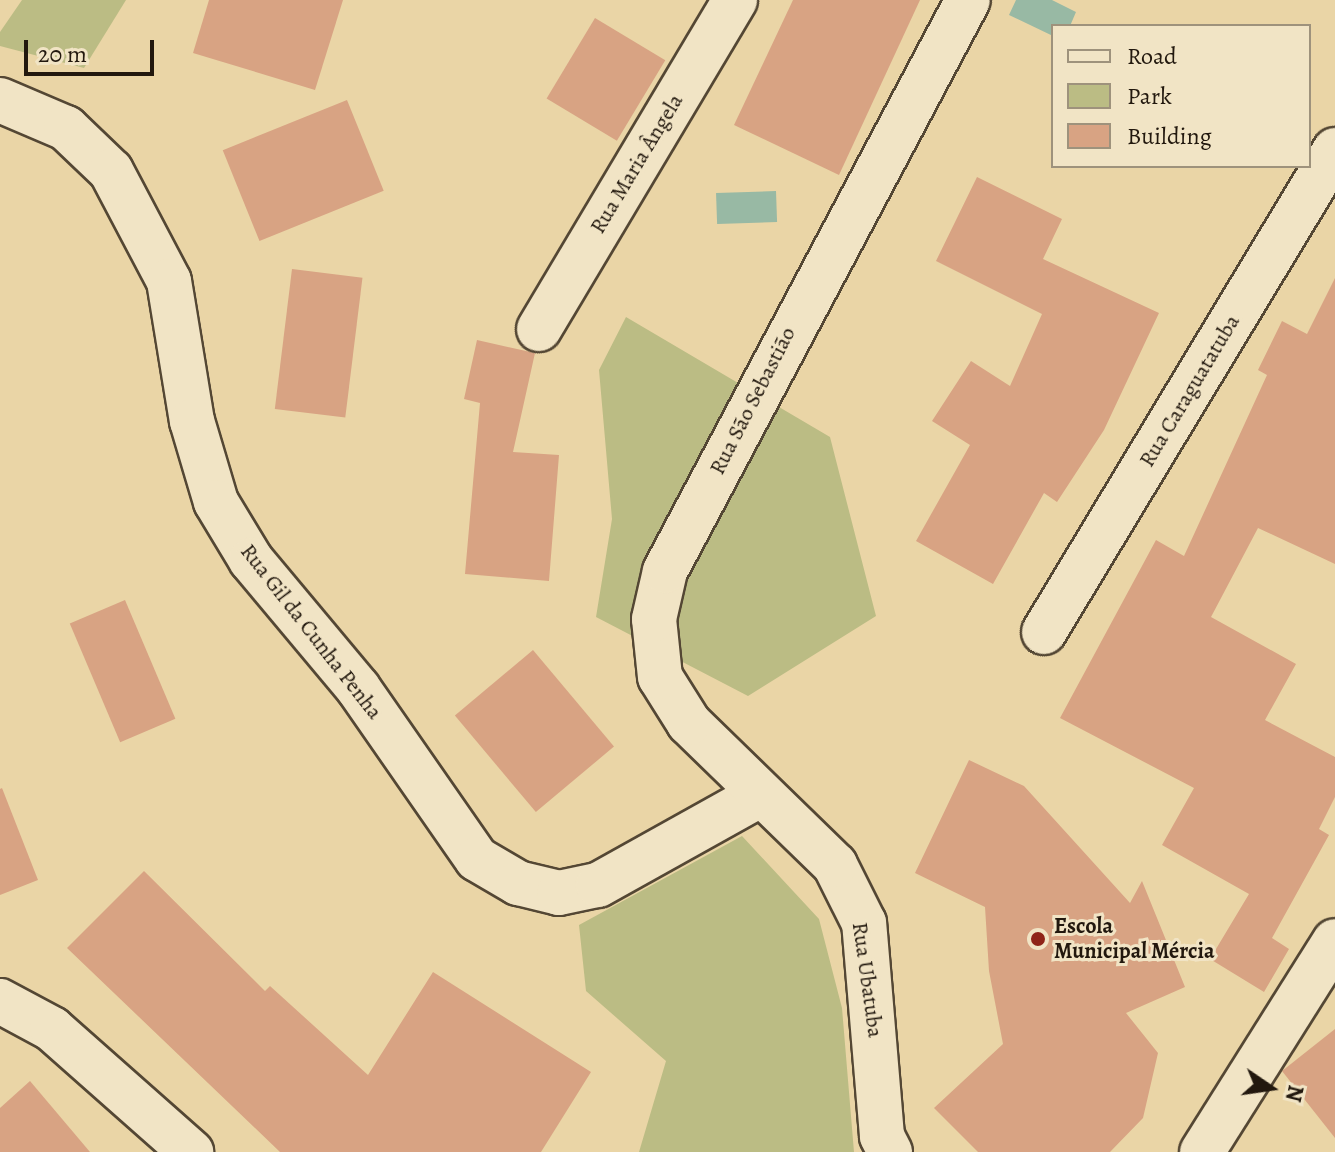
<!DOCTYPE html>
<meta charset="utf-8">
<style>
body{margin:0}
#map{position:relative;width:1335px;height:1152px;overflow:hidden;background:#ead5a6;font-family:Alegreya,serif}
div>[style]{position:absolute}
.green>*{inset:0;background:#bbbc84}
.water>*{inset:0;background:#98b9a4;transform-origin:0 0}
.building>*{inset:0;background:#d8a383;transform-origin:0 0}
.roads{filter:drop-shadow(2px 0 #544734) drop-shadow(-2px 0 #544734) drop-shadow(0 2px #544734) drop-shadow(0 -2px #544734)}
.street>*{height:44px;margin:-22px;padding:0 22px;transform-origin:22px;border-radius:22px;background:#f1e4c5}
.dots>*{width:22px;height:22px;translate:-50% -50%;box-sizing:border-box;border:4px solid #f1e4c5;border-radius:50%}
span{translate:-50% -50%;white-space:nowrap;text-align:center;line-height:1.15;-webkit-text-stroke:6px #f1e4c5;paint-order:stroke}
.street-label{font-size:22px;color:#22180e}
.poi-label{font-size:22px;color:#22180e;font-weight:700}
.left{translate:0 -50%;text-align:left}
.legend{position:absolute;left:1051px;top:24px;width:260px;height:144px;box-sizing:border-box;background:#f1e4c5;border:2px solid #9e927c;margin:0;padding:10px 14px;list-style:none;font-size:24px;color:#22180e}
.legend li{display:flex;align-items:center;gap:16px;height:40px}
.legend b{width:40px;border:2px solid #9e927c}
.north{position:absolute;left:1231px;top:1048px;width:80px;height:80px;-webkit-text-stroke:6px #f1e4c5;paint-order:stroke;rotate:103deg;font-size:22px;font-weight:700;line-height:32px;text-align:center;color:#22180e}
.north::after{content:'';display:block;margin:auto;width:28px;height:36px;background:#22180e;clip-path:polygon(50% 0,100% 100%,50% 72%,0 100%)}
.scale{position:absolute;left:24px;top:40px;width:130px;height:36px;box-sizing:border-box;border:4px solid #22180e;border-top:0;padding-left:10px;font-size:24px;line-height:28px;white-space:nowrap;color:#22180e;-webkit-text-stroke:6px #f1e4c5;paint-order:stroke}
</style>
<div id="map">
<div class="green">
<div style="clip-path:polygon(22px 0,126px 0,84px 68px,0 46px,0 32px)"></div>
<div style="clip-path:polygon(626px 317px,830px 437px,876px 616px,748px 696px,596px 617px,612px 519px,599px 370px)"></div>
<div style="clip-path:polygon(742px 836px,819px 919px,842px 1008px,854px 1152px,639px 1152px,666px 1061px,586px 991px,579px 925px)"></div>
</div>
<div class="water">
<div style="clip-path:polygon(1016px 0,1052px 0,1076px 12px,1070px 26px,1053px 26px,1053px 36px,1009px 15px)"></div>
<div style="left:776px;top:191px;width:31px;height:60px;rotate:88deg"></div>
</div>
<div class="building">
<div style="clip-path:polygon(209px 0,343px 0,315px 90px,193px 53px)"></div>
<div style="clip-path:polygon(793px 0,920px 0,839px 175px,734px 125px)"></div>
<div style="left:595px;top:18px;width:82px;height:94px;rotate:31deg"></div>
<div style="left:347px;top:100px;width:98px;height:134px;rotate:68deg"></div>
<div style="clip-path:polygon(977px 177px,1062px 219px,1043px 259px,1159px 313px,1104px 430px,1057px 502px,1044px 493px,993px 584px,916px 541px,970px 445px,932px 421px,971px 361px,1010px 386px,1042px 314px,936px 261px)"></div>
<div style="left:292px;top:269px;width:71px;height:141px;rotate:7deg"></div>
<div style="clip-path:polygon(1335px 278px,1335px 564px,1258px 528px,1211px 617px,1296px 664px,1265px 720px,1335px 757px,1335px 797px,1319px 829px,1329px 835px,1272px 938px,1289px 949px,1264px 992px,1210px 959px,1249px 894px,1162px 845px,1194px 788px,1060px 718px,1156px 540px,1184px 556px,1267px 375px,1258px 370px,1282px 321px,1307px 334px)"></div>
<div style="clip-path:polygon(477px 340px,535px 353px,513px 452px,559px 455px,549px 581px,465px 574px,480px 403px,464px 399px)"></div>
<div style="left:125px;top:600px;width:129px;height:60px;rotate:67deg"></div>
<div style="left:533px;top:650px;width:126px;height:102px;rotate:50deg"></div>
<div style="clip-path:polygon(969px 760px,1024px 786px,1130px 903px,1142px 881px,1185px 987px,1126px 1013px,1158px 1053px,1143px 1118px,1110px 1152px,978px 1152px,934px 1108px,1003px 1044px,989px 971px,985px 907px,915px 873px)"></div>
<div style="clip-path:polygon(2px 788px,38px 880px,0 895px,0 789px)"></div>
<div style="clip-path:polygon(144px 871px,265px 991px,270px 986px,368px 1075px,433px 972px,591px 1072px,541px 1152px,280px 1152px,67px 948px)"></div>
<div style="clip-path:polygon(1335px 1029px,1335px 1138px,1282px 1071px)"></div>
<div style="clip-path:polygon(30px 1081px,90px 1152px,0 1152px,0 1108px)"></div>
</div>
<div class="roads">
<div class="street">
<div style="left:0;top:100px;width:72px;rotate:23deg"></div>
<div style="left:66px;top:128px;width:62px;rotate:43.7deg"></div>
<div style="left:111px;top:171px;width:124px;rotate:62.2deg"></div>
<div style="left:169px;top:281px;width:142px;rotate:80.7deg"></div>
<div style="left:192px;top:421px;width:84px;rotate:73.5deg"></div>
<div style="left:216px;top:502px;width:68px;rotate:58.9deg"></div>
<div style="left:251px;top:560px;width:167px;rotate:50.1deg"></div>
<div style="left:358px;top:688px;width:208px;rotate:55.2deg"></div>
<div style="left:477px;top:859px;width:48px;rotate:30.3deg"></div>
<div style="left:518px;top:883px;width:42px;rotate:13.7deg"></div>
<div style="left:559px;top:893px;width:40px;rotate:-12deg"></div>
<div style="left:598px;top:885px;width:185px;rotate:-29.1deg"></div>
<div style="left:539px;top:329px;width:383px;rotate:-59.2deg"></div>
<div style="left:1044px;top:632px;width:563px;rotate:-58.88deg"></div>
<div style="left:0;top:1001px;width:59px;rotate:28.3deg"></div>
<div style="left:52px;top:1029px;width:186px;rotate:41.5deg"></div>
<div style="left:890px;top:1152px;width:18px;rotate:-117deg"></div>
<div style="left:882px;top:1136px;width:214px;rotate:-94.8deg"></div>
<div style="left:864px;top:923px;width:65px;rotate:-116.6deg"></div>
<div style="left:835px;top:865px;width:204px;rotate:-135.8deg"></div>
<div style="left:689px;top:723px;width:54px;rotate:-122.2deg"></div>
<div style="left:660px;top:677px;width:58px;rotate:-95.9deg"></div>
<div style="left:654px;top:619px;width:49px;rotate:-77.1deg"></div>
<div style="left:665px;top:571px;width:646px;rotate:-62.05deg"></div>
<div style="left:1202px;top:1152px;width:249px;rotate:-57.8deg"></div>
</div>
</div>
<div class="dots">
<div style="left:1038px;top:939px;background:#8f2418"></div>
</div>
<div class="street-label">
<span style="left:637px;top:164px;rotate:-59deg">Rua Maria Ângela</span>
<span style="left:1190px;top:391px;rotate:-59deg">Rua Caraguatatuba</span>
<span style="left:753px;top:401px;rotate:-63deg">Rua São Sebastião</span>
<span style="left:311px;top:632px;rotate:52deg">Rua Gil da Cunha Penha</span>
<span style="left:867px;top:980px;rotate:82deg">Rua Ubatuba</span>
</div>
<div class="poi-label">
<span class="left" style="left:1054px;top:939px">Escola<br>Municipal Mércia</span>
</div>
<ul class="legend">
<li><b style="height:10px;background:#f1e4c5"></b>Road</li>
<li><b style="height:22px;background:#bbbc84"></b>Park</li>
<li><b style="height:22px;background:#d8a383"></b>Building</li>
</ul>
<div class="north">N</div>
<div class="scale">20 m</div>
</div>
